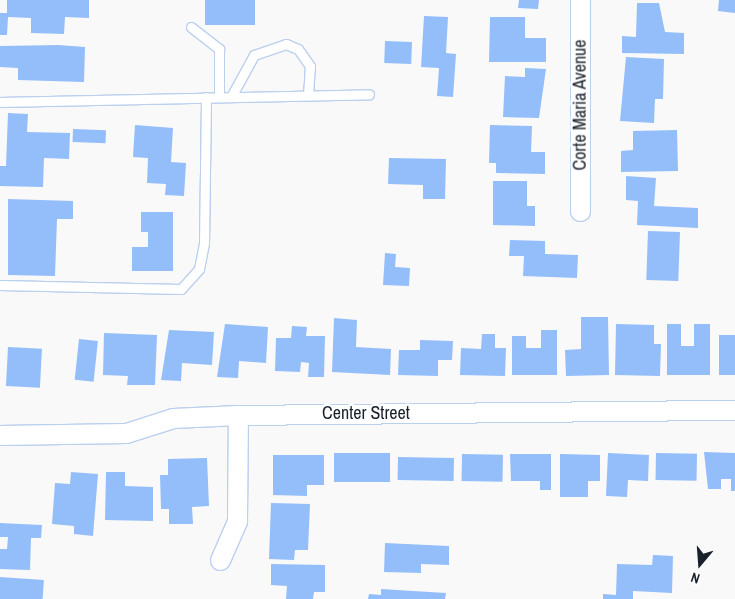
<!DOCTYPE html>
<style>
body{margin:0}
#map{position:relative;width:735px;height:599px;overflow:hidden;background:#f9f9f9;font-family:"Archivo Narrow",sans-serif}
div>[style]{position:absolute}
.building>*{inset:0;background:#94bef9;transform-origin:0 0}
.roads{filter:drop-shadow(1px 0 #bbd0ed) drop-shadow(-1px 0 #bbd0ed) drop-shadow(0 1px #bbd0ed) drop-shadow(0 -1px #bbd0ed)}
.service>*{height:9px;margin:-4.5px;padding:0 4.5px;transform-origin:4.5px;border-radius:4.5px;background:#fff}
.minor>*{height:19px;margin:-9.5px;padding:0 9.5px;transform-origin:9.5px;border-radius:9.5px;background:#fff}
span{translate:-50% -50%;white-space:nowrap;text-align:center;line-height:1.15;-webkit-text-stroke:4.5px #fff;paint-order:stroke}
.street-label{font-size:18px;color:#18202b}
.north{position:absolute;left:675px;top:539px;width:50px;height:50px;-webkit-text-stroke:4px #fff;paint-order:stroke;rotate:198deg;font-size:14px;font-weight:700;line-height:20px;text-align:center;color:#18202b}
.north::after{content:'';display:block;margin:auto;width:18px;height:22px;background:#18202b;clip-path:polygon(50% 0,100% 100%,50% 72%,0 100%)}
</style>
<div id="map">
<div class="building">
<div style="clip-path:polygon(7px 0,89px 0,89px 18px,65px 17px,64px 34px,31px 33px,31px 18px,8px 17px,7px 35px,0 35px,0 13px,7px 13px)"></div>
<div style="left:205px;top:0;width:50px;height:25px"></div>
<div style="clip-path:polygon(519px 0,539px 0,538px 9px,518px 8px)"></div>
<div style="clip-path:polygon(719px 0,735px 0,735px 13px,718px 11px)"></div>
<div style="clip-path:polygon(637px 3px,659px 3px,665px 32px,684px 33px,684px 54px,622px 53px,622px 36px,636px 37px)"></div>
<div style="clip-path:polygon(424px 16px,448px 17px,446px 53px,456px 54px,453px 97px,437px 96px,439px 68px,421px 67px)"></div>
<div style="clip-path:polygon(490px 17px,525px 17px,525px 38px,546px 38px,546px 62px,489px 62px)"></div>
<div style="left:385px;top:41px;width:27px;height:22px;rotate:2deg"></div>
<div style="clip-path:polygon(58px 45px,85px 47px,84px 82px,18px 80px,18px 68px,0 67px,0 46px)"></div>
<div style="clip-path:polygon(626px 57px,664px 59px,663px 99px,655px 99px,654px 123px,620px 121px)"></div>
<div style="clip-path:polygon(525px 68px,546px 69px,539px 118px,503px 117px,505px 76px,525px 77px)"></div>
<div style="clip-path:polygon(8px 113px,28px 114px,27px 132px,70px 133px,69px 159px,44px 158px,43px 187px,0 186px,0 166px,6px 166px)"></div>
<div style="clip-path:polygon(135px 125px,173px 128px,171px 162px,186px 163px,184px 196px,165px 195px,166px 184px,147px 183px,148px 158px,133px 157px)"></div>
<div style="clip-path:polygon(490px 125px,532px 126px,531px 152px,545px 152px,545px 174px,496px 173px,496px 163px,489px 163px)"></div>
<div style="left:73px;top:129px;width:33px;height:13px;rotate:2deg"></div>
<div style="clip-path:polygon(677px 130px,678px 171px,621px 172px,621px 151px,633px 150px,633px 131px)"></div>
<div style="clip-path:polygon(389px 158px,446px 159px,445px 199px,423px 199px,423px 185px,388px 184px)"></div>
<div style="clip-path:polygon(626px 176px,656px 178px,654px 206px,698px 208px,698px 228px,637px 225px,638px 201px,626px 200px)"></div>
<div style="clip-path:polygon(493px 181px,527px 181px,527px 206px,535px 206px,535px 226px,493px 225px)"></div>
<div style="clip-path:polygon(8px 199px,73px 201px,73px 219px,57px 219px,55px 276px,8px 275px)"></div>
<div style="clip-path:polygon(141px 212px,173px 212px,173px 271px,132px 271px,132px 247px,148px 247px,148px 232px,141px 232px)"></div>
<div style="left:648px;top:231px;width:32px;height:49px;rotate:2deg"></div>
<div style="clip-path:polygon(510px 240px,545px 241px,545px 254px,578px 255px,577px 278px,523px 276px,524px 256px,509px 256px)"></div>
<div style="clip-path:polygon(385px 253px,396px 254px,395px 267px,410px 268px,409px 286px,383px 285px)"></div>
<div style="clip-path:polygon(581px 317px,608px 317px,609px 375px,566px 376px,565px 350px,581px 349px)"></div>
<div style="clip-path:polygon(334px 318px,357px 320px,356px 347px,391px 349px,390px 375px,332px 372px)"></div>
<div style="clip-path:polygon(225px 324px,268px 327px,266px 363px,239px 361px,238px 378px,217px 377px)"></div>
<div style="clip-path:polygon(616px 324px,654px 325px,654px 344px,661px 344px,660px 376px,615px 375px)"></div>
<div style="clip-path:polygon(667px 324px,681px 324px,681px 346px,694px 346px,694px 324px,710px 324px,710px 375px,667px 375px)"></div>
<div style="clip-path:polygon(292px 326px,307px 327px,306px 336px,325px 336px,324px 377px,308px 377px,309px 363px,301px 362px,300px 372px,275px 371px,276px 338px,291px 338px)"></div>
<div style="clip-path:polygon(169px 330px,214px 332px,212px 365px,182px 363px,181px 381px,161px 380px)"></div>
<div style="clip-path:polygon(541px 330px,557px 330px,557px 375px,512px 375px,512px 336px,526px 336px,526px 348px,541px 348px)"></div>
<div style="clip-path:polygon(104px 333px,157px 335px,155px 385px,127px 385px,128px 376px,103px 375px)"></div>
<div style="clip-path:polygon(482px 334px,495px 334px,495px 348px,506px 348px,505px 376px,460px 375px,461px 348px,481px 349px)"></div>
<div style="left:719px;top:335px;width:16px;height:40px"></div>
<div style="left:79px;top:339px;width:19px;height:41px;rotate:6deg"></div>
<div style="clip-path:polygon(420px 340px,453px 341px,452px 360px,438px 360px,438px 376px,398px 375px,399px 350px,420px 350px)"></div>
<div style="left:8px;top:347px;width:34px;height:39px;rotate:3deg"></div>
<div style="clip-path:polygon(704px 452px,735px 453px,735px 491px,731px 491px,731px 479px,721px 479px,721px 489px,708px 489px)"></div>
<div style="left:334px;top:453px;width:56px;height:29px"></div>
<div style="clip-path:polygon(608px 453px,649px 455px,648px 481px,628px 480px,627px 497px,606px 496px)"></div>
<div style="left:656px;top:453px;width:41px;height:27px;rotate:1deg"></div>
<div style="left:462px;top:454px;width:41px;height:27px;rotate:1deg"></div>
<div style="clip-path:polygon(510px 454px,551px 454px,551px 490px,540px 490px,540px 481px,511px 481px)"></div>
<div style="clip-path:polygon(560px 454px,600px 455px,600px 481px,588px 481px,588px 497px,560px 497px)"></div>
<div style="clip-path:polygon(273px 455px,324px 455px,324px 485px,307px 485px,307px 496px,273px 495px)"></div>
<div style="left:398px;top:457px;width:56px;height:23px;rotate:1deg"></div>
<div style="clip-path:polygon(207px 458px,209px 506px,192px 507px,193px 524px,169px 524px,169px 509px,161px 509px,160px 475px,168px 475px,168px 459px)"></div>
<div style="clip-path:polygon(71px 472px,98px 474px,93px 536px,74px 534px,74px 526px,52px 524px,55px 483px,70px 484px)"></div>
<div style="clip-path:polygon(106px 472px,125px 472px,125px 486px,153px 487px,153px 521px,105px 520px)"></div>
<div style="clip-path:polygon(271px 503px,310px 504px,308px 550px,295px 550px,294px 560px,269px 559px)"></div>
<div style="clip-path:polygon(0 523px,42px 525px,41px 538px,31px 538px,30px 570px,0 569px,0 549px,7px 549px,8px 537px,0 537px)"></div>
<div style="clip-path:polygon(385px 543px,449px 546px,449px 565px,421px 564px,421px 573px,384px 572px)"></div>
<div style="clip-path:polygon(653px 555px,673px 556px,672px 593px,633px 591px,633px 599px,603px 599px,603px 594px,616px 595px,617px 564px,652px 565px)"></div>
<div style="clip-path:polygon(271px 564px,325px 565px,325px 592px,314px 592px,313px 599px,286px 599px,287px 586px,271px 585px)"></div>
<div style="left:0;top:577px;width:44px;height:22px;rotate:4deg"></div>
<div style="clip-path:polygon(381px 589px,446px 593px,445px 599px,368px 599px,369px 594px,381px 595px)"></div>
</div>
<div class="roads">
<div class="service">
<div style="left:191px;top:27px;width:36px;rotate:38deg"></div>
<div style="left:219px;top:49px;width:48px;rotate:90deg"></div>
<div style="left:231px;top:97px;width:48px;rotate:-61.3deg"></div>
<div style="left:254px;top:55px;width:34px;rotate:-19deg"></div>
<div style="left:286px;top:44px;width:13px;rotate:23deg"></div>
<div style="left:298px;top:49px;width:21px;rotate:55deg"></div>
<div style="left:310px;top:66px;width:29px;rotate:94deg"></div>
<div style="left:0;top:102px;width:369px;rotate:-1.2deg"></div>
<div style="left:0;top:285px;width:181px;rotate:1.3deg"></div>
<div style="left:181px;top:289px;width:27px;rotate:-48deg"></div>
<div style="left:199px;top:269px;width:26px;rotate:-79deg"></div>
<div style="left:204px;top:243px;width:146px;rotate:-89.2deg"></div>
</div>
<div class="minor">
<div style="left:580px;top:211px;width:211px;rotate:-90deg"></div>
<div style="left:0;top:435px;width:126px;rotate:-0.9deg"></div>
<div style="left:126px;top:433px;width:49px;rotate:-17.7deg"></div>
<div style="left:173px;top:418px;width:65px;rotate:-2.6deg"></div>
<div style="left:238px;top:415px;width:497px;rotate:-0.6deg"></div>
<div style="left:220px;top:560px;width:43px;rotate:-66.4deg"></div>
<div style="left:237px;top:521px;width:106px;rotate:-89.5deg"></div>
</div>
</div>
<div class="street-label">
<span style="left:580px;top:105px;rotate:-90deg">Corte Maria Avenue</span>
<span style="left:366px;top:413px">Center Street</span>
</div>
<div class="north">N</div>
</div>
